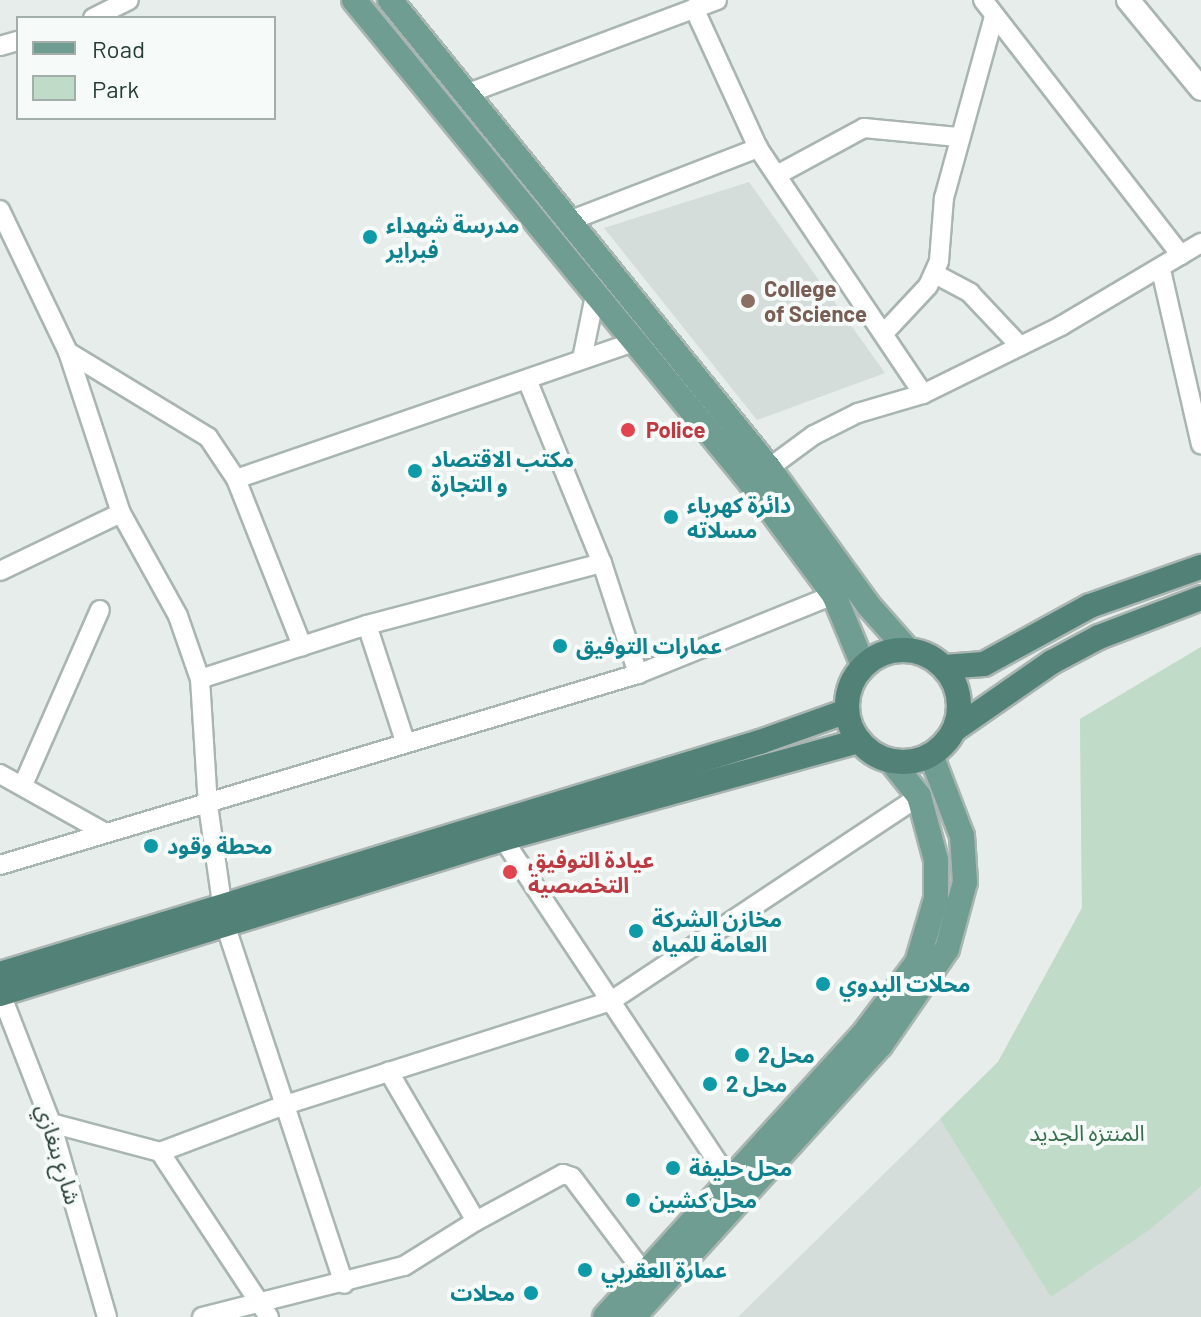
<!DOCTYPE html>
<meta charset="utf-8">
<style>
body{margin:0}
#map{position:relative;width:1201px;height:1317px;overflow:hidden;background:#e6edea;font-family:Barlow,"Noto Sans Arabic",sans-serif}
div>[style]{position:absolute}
.built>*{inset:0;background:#d4ddd9}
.green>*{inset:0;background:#c1dbc9}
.roads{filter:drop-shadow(2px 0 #a9b5b1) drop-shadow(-2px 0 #a9b5b1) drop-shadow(0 2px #a9b5b1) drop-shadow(0 -2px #a9b5b1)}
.minor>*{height:18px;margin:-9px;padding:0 9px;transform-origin:9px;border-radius:9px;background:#fff}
.tertiary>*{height:22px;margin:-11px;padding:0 11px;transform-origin:11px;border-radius:11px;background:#fff}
.primary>*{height:24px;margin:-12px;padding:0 12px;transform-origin:12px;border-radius:12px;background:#6f9d92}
.trunk>*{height:24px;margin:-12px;padding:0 12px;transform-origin:12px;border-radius:12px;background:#528277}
.trunk>.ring{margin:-12px;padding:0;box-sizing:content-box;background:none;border:24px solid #528277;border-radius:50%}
.dots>*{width:22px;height:22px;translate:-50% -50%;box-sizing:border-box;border:4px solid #f6faf8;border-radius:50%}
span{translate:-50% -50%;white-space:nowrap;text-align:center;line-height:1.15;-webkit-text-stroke:8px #f6faf8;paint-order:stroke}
.culture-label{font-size:22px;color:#0d838f;font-weight:700}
.left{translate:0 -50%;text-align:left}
.right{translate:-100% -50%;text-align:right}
.education-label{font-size:22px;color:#785e54;font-weight:700}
.health-label{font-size:22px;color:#be3a42;font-weight:700}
.park-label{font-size:22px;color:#356f4c}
.street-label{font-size:22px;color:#273d37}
.legend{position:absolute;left:16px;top:16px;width:260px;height:104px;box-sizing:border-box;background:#f6faf8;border:2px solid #a3aeab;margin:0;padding:10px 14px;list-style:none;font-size:24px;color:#273d37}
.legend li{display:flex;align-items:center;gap:16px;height:40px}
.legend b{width:40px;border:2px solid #a3aeab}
</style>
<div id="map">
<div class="built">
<div style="clip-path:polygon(749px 182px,885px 373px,757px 420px,604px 228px)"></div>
<div style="clip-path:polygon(1201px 647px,1201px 1317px,738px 1317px,998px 1062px,1082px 908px,1080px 719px)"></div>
</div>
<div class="green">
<div style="clip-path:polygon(1201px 647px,1201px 1186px,1152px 1228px,1051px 1297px,940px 1119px,998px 1062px,1082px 908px,1080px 719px)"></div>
</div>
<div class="roads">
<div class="minor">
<div style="left:983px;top:0;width:323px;rotate:52.2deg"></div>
<div style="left:694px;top:8px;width:154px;rotate:65.4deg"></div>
<div style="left:758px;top:148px;width:296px;rotate:56.1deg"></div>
<div style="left:93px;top:18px;width:40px;rotate:-26.6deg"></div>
<div style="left:0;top:46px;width:19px;rotate:-16deg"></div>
<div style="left:466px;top:94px;width:268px;rotate:-20.5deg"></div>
<div style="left:777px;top:175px;width:99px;rotate:-28.4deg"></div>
<div style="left:864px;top:128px;width:94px;rotate:5.5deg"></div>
<div style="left:0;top:210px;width:157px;rotate:64.4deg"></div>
<div style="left:68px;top:352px;width:169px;rotate:71.8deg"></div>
<div style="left:121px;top:513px;width:118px;rotate:61deg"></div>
<div style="left:178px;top:616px;width:67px;rotate:70.8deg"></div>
<div style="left:200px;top:679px;width:126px;rotate:86.4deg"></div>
<div style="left:208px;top:805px;width:120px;rotate:81.9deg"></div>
<div style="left:225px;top:924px;width:379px;rotate:71.7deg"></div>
<div style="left:569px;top:221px;width:203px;rotate:-21.1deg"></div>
<div style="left:1161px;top:270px;width:179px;rotate:77.1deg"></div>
<div style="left:935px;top:274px;width:40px;rotate:28deg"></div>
<div style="left:970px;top:293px;width:73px;rotate:46.7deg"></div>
<div style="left:884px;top:333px;width:64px;rotate:-46.9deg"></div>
<div style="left:928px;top:286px;width:27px;rotate:-66deg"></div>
<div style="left:939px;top:261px;width:63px;rotate:-85.5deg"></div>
<div style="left:944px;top:198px;width:189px;rotate:-74.6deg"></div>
<div style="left:68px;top:352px;width:164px;rotate:31.3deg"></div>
<div style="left:208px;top:437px;width:50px;rotate:56.3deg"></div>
<div style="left:236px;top:479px;width:180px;rotate:68.4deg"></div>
<div style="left:582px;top:359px;width:69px;rotate:-78.4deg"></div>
<div style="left:528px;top:382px;width:196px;rotate:67.8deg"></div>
<div style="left:602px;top:563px;width:117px;rotate:72deg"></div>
<div style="left:769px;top:468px;width:56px;rotate:-36.3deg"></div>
<div style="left:814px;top:435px;width:49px;rotate:-26.6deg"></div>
<div style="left:858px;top:413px;width:68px;rotate:-16.3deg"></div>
<div style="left:923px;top:394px;width:154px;rotate:-26.2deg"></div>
<div style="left:1061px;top:326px;width:163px;rotate:-30.7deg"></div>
<div style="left:236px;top:479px;width:423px;rotate:-19deg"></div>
<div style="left:0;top:571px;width:134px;rotate:-25.6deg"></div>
<div style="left:367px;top:625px;width:122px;rotate:71.9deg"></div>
<div style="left:200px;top:679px;width:176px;rotate:-17.9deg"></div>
<div style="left:367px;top:625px;width:243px;rotate:-14.8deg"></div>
<div style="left:0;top:774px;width:117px;rotate:29.2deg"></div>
<div style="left:23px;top:785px;width:191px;rotate:-66.3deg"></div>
<div style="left:503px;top:839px;width:421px;rotate:56.4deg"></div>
<div style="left:0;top:865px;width:666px;rotate:-16.67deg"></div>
<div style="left:638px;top:674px;width:211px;rotate:-22deg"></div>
<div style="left:1px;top:994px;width:138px;rotate:68.8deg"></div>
<div style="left:51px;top:1123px;width:202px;rotate:73.9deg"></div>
<div style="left:51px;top:1123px;width:113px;rotate:14.9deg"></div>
<div style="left:160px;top:1152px;width:198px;rotate:56.6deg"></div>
<div style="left:160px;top:1152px;width:130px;rotate:-20.7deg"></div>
<div style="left:282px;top:1106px;width:345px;rotate:-17.7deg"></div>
<div style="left:611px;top:1001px;width:370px;rotate:-33.6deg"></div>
<div style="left:476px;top:1221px;width:99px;rotate:-28.4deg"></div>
<div style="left:563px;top:1174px;width:9px;rotate:18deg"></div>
<div style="left:572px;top:1177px;width:120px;rotate:53.1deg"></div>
<div style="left:202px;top:1317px;width:208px;rotate:-14.2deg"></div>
<div style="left:404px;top:1266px;width:85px;rotate:-32deg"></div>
<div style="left:476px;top:1221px;width:173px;rotate:-120.3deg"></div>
</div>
<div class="tertiary">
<div style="left:1128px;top:0;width:115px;rotate:50.6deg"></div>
</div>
<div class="primary">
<div style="left:354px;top:0;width:624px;rotate:50.59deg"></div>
<div style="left:750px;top:482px;width:141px;rotate:53.4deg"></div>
<div style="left:834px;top:595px;width:76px;rotate:67.5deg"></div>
<div style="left:390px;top:0;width:602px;rotate:51deg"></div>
<div style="left:769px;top:468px;width:169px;rotate:54.1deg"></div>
<div style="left:868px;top:605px;width:60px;rotate:48.4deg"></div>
<div style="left:605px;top:1317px;width:381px;rotate:-47.6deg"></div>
<div style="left:862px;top:1036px;width:91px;rotate:-53deg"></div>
<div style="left:917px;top:963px;width:67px;rotate:-73.5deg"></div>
<div style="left:936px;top:899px;width:39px;rotate:-90deg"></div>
<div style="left:936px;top:860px;width:66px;rotate:-104.9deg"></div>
<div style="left:919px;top:796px;width:45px;rotate:-128.7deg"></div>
<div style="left:633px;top:1317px;width:367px;rotate:-47.7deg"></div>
<div style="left:880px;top:1046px;width:118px;rotate:-55.4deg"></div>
<div style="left:947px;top:949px;width:69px;rotate:-75deg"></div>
<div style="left:965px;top:882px;width:46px;rotate:-93.7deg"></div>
<div style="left:962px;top:836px;width:87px;rotate:-110.9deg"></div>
</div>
<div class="trunk">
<div class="ring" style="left:847px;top:650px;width:88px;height:88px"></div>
<div style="left:944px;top:667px;width:40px;rotate:-4.3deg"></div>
<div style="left:984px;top:664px;width:121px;rotate:-28.7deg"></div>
<div style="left:1090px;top:606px;width:118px;rotate:-19.4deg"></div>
<div style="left:954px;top:730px;width:119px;rotate:-34.8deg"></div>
<div style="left:1052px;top:662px;width:53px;rotate:-28deg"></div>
<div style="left:1099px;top:637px;width:109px;rotate:-20.9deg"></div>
<div style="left:0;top:974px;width:795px;rotate:-16.98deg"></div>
<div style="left:760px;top:742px;width:92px;rotate:-19.6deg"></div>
<div style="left:0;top:994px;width:526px;rotate:-17.13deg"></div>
<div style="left:503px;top:839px;width:369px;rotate:-15.4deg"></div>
</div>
</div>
<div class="dots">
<div style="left:370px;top:237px;background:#0f9aa8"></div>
<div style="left:748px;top:301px;background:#8d6e63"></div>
<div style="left:628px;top:430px;background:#e0444e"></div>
<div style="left:415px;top:471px;background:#0f9aa8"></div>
<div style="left:671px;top:517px;background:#0f9aa8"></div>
<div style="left:560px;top:646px;background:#0f9aa8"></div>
<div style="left:151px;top:846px;background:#0f9aa8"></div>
<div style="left:510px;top:872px;background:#e0444e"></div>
<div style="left:636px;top:931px;background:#0f9aa8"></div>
<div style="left:823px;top:984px;background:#0f9aa8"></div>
<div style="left:742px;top:1055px;background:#0f9aa8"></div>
<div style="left:710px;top:1084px;background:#0f9aa8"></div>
<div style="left:673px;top:1168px;background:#0f9aa8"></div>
<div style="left:633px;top:1200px;background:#0f9aa8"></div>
<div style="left:585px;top:1270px;background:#0f9aa8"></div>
<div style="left:531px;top:1293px;background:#0f9aa8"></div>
</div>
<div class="culture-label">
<span class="left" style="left:386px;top:237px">مدرسة شهداء<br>فبراير</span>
<span class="left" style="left:431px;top:471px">مكتب الاقتصاد<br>و التجارة</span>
<span class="left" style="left:687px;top:517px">دائرة كهرباء<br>مسلاته</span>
<span class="left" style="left:576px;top:646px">عمارات التوفيق</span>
<span class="left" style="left:167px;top:846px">محطة وقود</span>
<span class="left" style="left:652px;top:931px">مخازن الشركة<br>العامة للمياه</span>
<span class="left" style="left:839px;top:984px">محلات البدوي</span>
<span class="left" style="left:758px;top:1055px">محل2</span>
<span class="left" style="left:726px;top:1084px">محل 2</span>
<span class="left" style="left:689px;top:1168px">محل حليفة</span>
<span class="left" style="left:649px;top:1200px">محل كشين</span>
<span class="left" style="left:601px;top:1270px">عمارة العقربي</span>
<span class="right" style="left:515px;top:1293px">محلات</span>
</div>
<div class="education-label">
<span class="left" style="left:764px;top:301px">College<br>of Science</span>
</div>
<div class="health-label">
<span class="left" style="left:646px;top:430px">Police</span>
<span class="left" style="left:528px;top:872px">عيادة التوفيق<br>التخصصية</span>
</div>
<div class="park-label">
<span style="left:1087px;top:1133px">المنتزه الجديد</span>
</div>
<div class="street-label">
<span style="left:59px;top:1154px;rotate:73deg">شارع بنغازي</span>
</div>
<ul class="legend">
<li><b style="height:10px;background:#6f9d92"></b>Road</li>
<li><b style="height:22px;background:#c1dbc9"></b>Park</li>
</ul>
</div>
